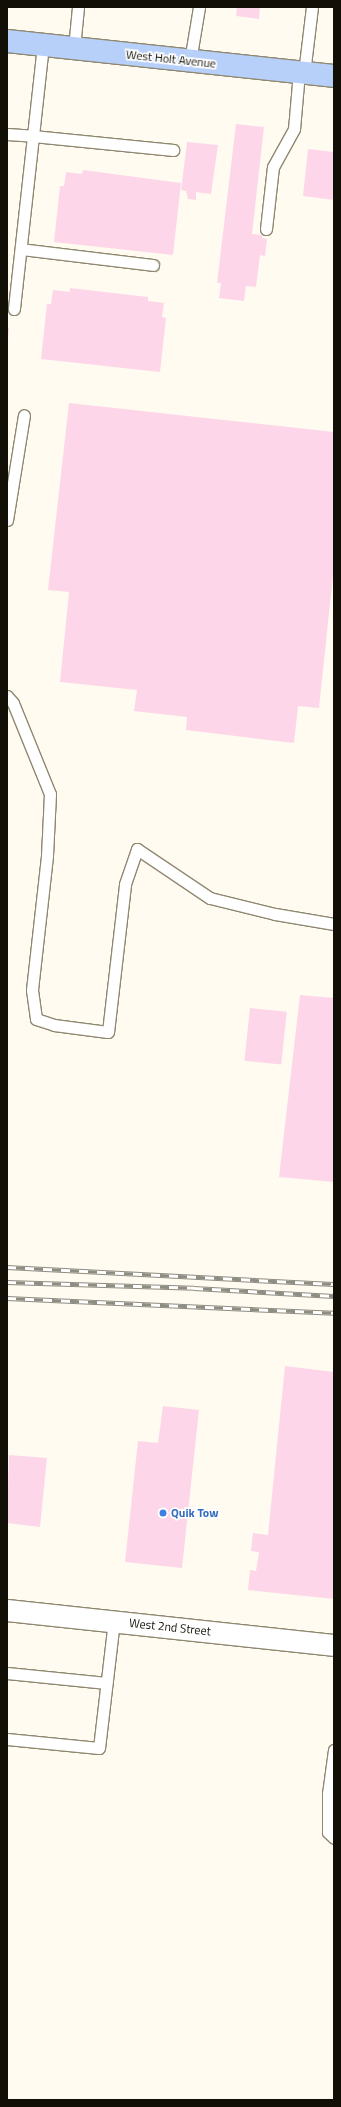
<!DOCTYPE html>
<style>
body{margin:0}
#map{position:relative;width:341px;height:2107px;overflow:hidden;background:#fffbf0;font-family:"Titillium Web",sans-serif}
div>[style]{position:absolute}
.building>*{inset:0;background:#fdd7e9;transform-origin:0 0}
.roads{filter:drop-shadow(1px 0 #8f876f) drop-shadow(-1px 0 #8f876f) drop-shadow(0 1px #8f876f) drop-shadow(0 -1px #8f876f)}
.service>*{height:11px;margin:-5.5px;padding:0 5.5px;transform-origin:5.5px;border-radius:5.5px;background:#fff}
.minor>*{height:21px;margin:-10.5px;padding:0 10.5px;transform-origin:10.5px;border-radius:10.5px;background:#fff}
.primary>*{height:22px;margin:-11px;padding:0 11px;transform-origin:11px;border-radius:11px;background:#b7d0fa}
.rail>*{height:4.5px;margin-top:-2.25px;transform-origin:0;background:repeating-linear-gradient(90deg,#fff 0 9px,#8f8c82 0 18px);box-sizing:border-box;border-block:1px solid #8f8c82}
.dots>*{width:11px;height:11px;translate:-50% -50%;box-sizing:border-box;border:2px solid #fff;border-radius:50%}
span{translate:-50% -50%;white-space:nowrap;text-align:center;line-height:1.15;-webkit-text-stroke:3.5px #fff;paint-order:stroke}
.street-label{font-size:12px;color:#120f07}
.shop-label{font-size:12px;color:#366cbe;font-weight:700}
.left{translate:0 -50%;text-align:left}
.frame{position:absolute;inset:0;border:8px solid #120f07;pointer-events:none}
</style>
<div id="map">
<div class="building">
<div style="clip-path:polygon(237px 7px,260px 7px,259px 19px,236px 16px)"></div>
<div style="clip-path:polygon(236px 124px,264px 127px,252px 234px,262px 235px,262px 238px,267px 239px,265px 256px,260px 255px,256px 287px,246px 286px,244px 301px,219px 298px,221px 283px,217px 283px)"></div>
<div style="clip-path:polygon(187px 142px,218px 145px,211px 194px,196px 192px,196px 200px,188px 199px,186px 191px,181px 190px)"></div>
<div style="clip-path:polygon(308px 149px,334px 152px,334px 200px,303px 196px)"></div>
<div style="clip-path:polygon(83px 170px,181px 183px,173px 255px,54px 242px,60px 186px,64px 186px,66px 172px,82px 174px)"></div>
<div style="clip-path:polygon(70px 288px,148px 297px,148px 301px,164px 303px,162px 317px,166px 318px,160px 372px,41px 359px,47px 304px,51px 304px,53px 290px,70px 292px)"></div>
<div style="clip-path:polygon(7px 328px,9px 328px,8px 340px,7px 340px)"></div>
<div style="clip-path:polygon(69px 403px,334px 432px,334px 566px,319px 708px,298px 706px,294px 743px,186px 730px,187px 717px,134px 711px,137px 690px,60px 682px,69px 592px,48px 590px)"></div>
<div style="clip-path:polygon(300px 995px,334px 998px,334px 1182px,279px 1177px)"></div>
<div style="left:250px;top:1008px;width:37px;height:53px;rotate:6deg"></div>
<div style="clip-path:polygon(285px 1366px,334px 1372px,334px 1599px,248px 1590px,250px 1570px,256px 1571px,259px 1552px,251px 1551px,253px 1533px,268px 1535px)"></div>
<div style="clip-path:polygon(163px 1406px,199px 1410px,182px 1568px,125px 1562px,138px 1441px,158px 1443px)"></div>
<div style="clip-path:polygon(9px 1455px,47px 1458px,40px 1527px,7px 1523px)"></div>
</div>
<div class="roads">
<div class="service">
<div style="left:43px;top:45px;width:92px;rotate:96.3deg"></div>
<div style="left:33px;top:136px;width:141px;rotate:5.7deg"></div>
<div style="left:74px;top:48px;width:41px;rotate:-84.4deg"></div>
<div style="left:190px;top:61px;width:55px;rotate:-80.5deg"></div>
<div style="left:304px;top:73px;width:66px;rotate:-83.1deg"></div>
<div style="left:7px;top:134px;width:26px;rotate:4deg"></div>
<div style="left:33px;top:136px;width:174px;rotate:96.3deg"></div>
<div style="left:266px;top:229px;width:62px;rotate:-83.6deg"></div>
<div style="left:273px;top:167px;width:43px;rotate:-61.1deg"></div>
<div style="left:294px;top:129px;width:57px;rotate:-85deg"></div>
<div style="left:21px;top:249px;width:133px;rotate:6.9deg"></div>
<div style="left:7px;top:520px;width:106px;rotate:-80.8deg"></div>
<div style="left:7px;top:696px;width:9px;rotate:49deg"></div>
<div style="left:13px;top:703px;width:98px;rotate:67.9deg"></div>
<div style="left:50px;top:794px;width:62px;rotate:92.8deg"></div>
<div style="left:47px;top:856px;width:135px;rotate:96.4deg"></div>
<div style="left:32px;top:990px;width:29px;rotate:82deg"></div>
<div style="left:36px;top:1019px;width:19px;rotate:18deg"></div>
<div style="left:54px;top:1025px;width:54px;rotate:7.4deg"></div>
<div style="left:108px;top:1032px;width:149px;rotate:-83.4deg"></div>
<div style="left:125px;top:884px;width:37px;rotate:-71deg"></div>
<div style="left:137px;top:849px;width:88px;rotate:33.9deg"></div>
<div style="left:210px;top:898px;width:67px;rotate:13.8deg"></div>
<div style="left:275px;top:914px;width:60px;rotate:9.6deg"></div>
<div style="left:7px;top:1673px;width:100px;rotate:5.7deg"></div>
<div style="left:7px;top:1739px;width:92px;rotate:5.6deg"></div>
<div style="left:99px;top:1748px;width:128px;rotate:-83.3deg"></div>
<div style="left:334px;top:1750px;width:44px;rotate:97.8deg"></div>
<div style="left:328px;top:1794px;width:38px;rotate:90deg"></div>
<div style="left:328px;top:1832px;width:8px;rotate:45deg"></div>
</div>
<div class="minor">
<div style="left:7px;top:1610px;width:329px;rotate:6.1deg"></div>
</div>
<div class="primary">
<div style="left:7px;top:41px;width:329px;rotate:6.1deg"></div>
</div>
</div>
<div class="rail">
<div style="left:7px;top:1267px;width:327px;rotate:3deg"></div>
<div style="left:7px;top:1282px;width:187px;rotate:1.8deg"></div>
<div style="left:194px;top:1288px;width:140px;rotate:3.3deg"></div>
<div style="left:7px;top:1298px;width:327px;rotate:2.6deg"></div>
</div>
<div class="dots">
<div style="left:163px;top:1513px;background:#3f7fe0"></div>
</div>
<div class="street-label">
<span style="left:171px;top:59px;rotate:6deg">West Holt Avenue</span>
<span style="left:170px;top:1627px;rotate:6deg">West 2nd Street</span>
</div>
<div class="shop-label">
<span class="left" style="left:171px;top:1513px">Quik Tow</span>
</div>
<div class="frame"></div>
</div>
